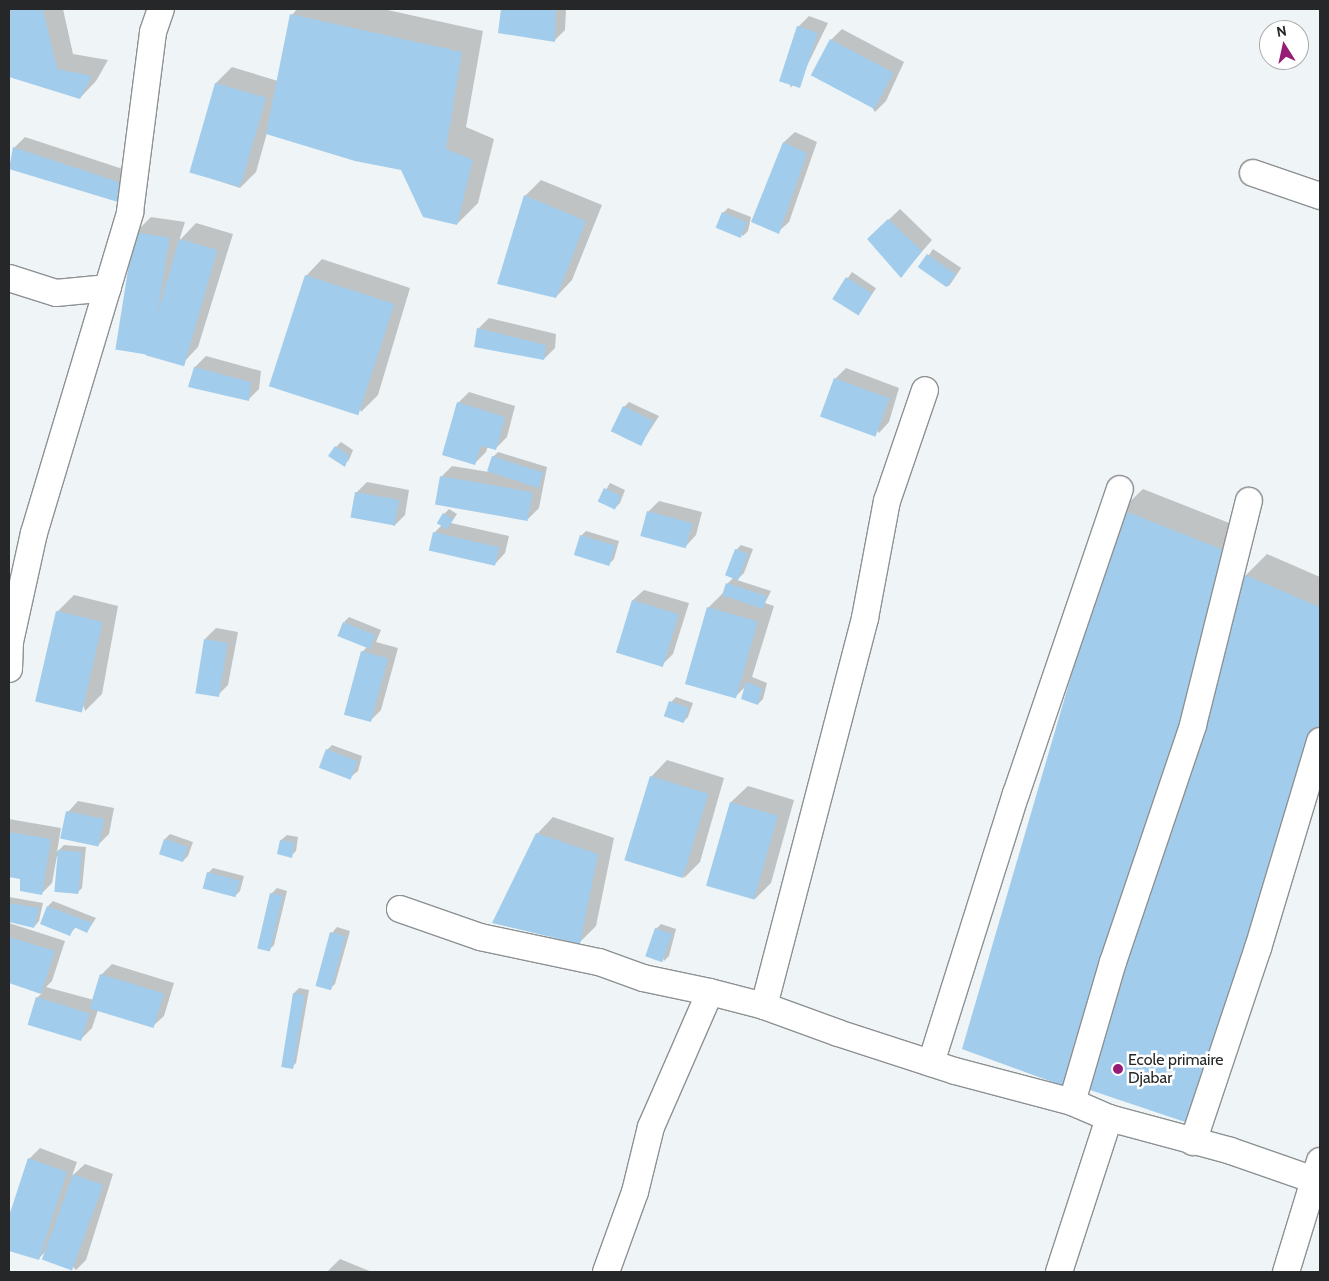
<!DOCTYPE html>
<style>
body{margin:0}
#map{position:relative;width:1329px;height:1281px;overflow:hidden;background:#eff4f6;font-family:Cabin,sans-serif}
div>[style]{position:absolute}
.shadow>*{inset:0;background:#0003;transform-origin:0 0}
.building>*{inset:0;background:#a2ccec;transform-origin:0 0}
.roads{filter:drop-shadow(1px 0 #8d9193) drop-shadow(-1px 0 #8d9193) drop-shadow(0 1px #8d9193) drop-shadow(0 -1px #8d9193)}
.minor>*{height:26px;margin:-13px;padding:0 13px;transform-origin:13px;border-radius:13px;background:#fff}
.dots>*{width:14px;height:14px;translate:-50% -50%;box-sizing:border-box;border:2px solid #fff;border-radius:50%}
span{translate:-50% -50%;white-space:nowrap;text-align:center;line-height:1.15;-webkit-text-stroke:5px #fff;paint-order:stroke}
.poi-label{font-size:16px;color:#252728}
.left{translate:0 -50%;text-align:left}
.frame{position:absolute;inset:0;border:10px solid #252728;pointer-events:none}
.north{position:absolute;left:1259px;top:20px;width:50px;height:50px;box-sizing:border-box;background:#fff;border:1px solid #a8a9a9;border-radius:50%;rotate:350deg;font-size:14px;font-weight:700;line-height:20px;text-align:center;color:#252728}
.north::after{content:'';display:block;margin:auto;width:18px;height:22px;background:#971c75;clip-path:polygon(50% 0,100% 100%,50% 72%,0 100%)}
</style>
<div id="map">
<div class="shadow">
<div style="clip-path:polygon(9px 9px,63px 9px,73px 54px,108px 60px,96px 81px,80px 98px,9px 76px)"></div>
<div style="clip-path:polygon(297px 9px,383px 9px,483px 31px,466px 127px,494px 139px,478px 203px,457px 224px,402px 169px,267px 133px,256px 172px,240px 188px,191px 172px,216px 83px,232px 67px,278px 81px,292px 15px)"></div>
<div style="clip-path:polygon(503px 9px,566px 9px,565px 30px,554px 41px,500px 31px)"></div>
<div style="clip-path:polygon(809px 16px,828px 23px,801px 78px,790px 88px,798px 27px)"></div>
<div style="clip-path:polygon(842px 29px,904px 62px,886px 101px,875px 112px,831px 40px)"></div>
<div style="clip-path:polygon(795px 132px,817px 142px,789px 222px,778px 232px,784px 142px)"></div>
<div style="clip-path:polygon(25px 137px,135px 173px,118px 201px,14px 148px)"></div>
<div style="clip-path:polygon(541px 180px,602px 205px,572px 280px,556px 297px,525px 196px)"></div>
<div style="clip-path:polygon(728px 208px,751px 217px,748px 231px,743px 236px,723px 213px)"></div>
<div style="clip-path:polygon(900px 209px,932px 240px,901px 276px,879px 229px)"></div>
<div style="clip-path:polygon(151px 217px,185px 222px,179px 241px,196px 223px,233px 234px,198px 347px,182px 364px,149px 337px,134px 352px,135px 233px)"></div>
<div style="left:933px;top:249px;width:34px;height:22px;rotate:34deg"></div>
<div style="clip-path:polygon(322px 259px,410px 288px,378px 395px,361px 412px,306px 276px)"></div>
<div style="left:852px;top:272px;width:29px;height:32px;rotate:34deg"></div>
<div style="clip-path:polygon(489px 318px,556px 334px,555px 348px,544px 359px,478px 329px)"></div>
<div style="clip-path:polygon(206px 356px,261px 371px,259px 389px,248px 400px,190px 386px,195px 367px)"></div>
<div style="clip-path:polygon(846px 368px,899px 388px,889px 422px,879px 433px,835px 379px)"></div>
<div style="clip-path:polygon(469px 392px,515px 406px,507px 437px,496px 448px,488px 446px,486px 452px,475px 463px,458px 403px)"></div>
<div style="clip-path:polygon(629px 402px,659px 416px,641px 444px,624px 407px)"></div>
<div style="clip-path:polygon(341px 442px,353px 450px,349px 460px,344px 465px,336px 447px)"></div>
<div style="clip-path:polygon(498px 452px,547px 467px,539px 508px,528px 519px,442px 476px,452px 466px,489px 472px,493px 457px)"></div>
<div style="clip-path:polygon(367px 482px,409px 490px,405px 515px,394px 526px,356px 493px)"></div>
<div style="clip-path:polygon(610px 483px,625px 490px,620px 503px,615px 508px,599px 502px)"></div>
<div style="clip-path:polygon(1143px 489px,1252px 532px,1237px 603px,1246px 575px,1267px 554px,1320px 577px,1320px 763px,1121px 510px)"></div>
<div style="clip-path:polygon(659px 501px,702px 512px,696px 535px,686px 546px,648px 512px)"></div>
<div style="clip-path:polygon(449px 509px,457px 514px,451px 523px,509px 536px,505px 553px,495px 564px,434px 533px,442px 525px,444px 514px)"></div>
<div style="clip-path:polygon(586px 531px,619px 541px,614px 559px,609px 564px,581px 536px)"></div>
<div style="clip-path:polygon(741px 545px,753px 549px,744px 573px,737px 580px,771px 591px,765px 603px,774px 606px,752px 677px,767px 683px,763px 699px,758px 704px,746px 686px,735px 697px,708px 608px,725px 591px,728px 583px,734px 577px,736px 550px)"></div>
<div style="clip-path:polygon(644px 590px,689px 603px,673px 654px,662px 665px,633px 600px)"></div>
<div style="clip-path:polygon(74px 595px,118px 606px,102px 694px,85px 711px,57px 612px)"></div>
<div style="clip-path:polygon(349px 617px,381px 630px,376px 642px,398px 648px,381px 710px,370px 721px,362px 652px,367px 647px,344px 622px)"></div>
<div style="clip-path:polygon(216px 628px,238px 632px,228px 685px,217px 696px,196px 692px,205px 639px)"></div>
<div style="clip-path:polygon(676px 697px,693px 703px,688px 717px,683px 722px,671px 702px)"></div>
<div style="clip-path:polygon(332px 745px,362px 756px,358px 771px,352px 776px,327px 750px)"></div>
<div style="clip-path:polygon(667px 760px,724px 778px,700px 862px,684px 878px,651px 777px)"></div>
<div style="clip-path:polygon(748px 786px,794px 800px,771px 883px,755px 899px,708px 885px,731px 802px)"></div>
<div style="clip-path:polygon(78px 801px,114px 808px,109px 834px,98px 845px,68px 812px)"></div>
<div style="clip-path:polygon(553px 817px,614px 838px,596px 926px,580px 942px,537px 834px)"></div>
<div style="clip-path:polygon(9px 819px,61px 828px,57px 852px,64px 845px,86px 847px,82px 888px,77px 893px,59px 856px,57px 856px,52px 883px,41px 894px,21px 878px,9px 875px)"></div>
<div style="clip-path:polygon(170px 834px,193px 842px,188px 856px,183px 861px,160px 854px,165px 839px)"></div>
<div style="clip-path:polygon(287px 835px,298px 837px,296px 851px,291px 856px,281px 840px)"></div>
<div style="clip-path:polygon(213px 868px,244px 876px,240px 891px,235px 896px,208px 873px)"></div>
<div style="clip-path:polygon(277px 888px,287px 891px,274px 945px,269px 950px,271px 894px)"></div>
<div style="clip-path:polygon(9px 897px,43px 903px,39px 921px,34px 927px,9px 921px)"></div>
<div style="clip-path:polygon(53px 901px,96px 918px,87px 932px,76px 927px,69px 935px,48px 906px)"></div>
<div style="clip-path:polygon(9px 923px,65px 941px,52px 981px,46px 987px,94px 1000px,101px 975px,112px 964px,174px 983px,164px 1016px,153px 1026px,98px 1010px,92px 1028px,81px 1039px,37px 998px,42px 993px,9px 982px)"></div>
<div style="clip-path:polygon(661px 924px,676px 929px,669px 956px,664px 961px,656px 929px)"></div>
<div style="clip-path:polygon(337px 927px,350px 931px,335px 984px,330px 989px,332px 933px)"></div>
<div style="clip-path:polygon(299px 988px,309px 990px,296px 1063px,291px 1068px,294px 993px)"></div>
<div style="clip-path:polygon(40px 1148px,77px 1162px,72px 1176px,85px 1164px,113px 1174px,86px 1260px,76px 1270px,52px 1245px,38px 1259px,9px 1249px,9px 1220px,29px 1159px)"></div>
<div style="clip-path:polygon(340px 1259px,372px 1272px,327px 1272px)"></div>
</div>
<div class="building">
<div style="clip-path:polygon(9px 9px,43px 9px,57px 69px,92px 76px,80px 99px,9px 77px)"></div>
<div style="clip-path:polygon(501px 9px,556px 9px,555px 42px,498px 33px)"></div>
<div style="clip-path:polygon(290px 14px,462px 52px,446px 149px,473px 160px,457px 225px,423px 217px,401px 170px,355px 161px,266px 134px)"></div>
<div style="left:797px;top:26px;width:22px;height:58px;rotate:18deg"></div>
<div style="left:830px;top:39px;width:72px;height:41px;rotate:28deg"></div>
<div style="left:215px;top:83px;width:53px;height:93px;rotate:16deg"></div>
<div style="clip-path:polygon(783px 142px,807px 153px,779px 234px,751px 222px)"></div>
<div style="clip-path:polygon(13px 147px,125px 184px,118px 202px,9px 169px)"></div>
<div style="clip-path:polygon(524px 195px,586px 221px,556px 298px,497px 284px)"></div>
<div style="left:722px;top:212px;width:27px;height:17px;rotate:22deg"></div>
<div style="clip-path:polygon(888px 219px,922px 251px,901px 278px,867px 239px)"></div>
<div style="left:134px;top:232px;width:36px;height:119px;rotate:9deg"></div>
<div style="left:179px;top:239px;width:40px;height:121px;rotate:16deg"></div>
<div style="left:927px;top:254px;width:35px;height:16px;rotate:35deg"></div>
<div style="left:305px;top:275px;width:94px;height:117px;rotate:18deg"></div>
<div style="left:846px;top:277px;width:31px;height:26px;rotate:32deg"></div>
<div style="clip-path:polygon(477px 328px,546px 345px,544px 360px,474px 347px)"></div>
<div style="clip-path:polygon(194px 367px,251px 382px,249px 401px,188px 387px)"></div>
<div style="left:834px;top:378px;width:59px;height:41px;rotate:20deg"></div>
<div style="clip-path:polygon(457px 402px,505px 417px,496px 450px,481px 446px,475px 465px,442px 455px)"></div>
<div style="left:623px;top:406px;width:34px;height:28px;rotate:26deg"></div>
<div style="clip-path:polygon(335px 446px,349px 455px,345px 467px,328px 456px)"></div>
<div style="left:492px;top:456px;width:54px;height:16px;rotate:18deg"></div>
<div style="left:440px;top:476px;width:94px;height:29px;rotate:10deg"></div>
<div style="left:604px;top:488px;width:19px;height:15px;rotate:25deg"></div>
<div style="left:355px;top:492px;width:45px;height:26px;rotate:10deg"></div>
<div style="clip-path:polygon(1120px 509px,1231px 553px,1202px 678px,1069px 1088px,962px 1049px)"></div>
<div style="left:647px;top:511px;width:47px;height:26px;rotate:15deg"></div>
<div style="left:443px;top:513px;width:12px;height:12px;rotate:31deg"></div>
<div style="left:433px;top:532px;width:68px;height:19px;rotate:13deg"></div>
<div style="left:580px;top:535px;width:37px;height:21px;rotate:17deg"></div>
<div style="left:735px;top:549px;width:14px;height:28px;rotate:21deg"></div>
<div style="clip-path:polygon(1245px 575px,1320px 607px,1320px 721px,1191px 1124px,1084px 1088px)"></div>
<div style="left:726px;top:583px;width:43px;height:13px;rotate:18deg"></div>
<div style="left:632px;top:600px;width:49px;height:55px;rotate:17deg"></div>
<div style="left:707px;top:607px;width:53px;height:80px;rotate:16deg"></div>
<div style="left:56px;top:611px;width:48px;height:93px;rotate:13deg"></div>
<div style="left:343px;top:622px;width:35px;height:15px;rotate:22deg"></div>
<div style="left:204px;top:639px;width:24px;height:55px;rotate:9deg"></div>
<div style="left:361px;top:651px;width:28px;height:66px;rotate:15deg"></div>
<div style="clip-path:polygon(746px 682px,762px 688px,758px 705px,741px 699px)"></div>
<div style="left:669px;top:701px;width:21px;height:16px;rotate:19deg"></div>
<div style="left:326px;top:749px;width:34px;height:20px;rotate:21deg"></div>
<div style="left:650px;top:776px;width:61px;height:88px;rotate:17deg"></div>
<div style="left:730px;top:802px;width:50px;height:87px;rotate:16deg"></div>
<div style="left:66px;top:811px;width:39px;height:28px;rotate:12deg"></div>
<div style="clip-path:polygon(9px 832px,51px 839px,42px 895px,20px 891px,20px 879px,9px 877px)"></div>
<div style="clip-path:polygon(536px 833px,598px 854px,580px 944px,492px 923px)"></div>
<div style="left:164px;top:839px;width:25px;height:16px;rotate:18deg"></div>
<div style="clip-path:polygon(280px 840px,294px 842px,292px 858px,277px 854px)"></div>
<div style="left:58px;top:850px;width:24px;height:42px;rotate:5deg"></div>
<div style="left:207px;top:872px;width:34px;height:17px;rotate:15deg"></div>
<div style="left:270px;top:893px;width:13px;height:57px;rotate:13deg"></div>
<div style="clip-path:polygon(9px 903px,39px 908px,34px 928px,9px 922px)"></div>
<div style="clip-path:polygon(47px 906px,92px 923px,87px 933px,74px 927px,70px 936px,40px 924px)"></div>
<div style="left:655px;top:928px;width:18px;height:30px;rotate:19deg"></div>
<div style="left:330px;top:932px;width:16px;height:56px;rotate:15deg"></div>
<div style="clip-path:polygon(9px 937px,55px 951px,41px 994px,9px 983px)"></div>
<div style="left:100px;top:974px;width:67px;height:36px;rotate:17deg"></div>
<div style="left:293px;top:993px;width:12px;height:75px;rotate:9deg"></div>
<div style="left:36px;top:997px;width:56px;height:29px;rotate:17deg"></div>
<div style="clip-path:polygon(28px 1158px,67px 1172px,39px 1260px,9px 1251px,9px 1216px)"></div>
<div style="left:73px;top:1174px;width:32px;height:91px;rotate:20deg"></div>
</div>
<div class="roads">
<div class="minor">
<div style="left:1253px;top:173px;width:71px;rotate:18.9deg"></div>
<div style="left:9px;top:278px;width:49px;rotate:17.7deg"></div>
<div style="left:56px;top:293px;width:52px;rotate:-5.5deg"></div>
<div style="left:9px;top:669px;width:27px;rotate:-88deg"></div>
<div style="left:10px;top:642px;width:112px;rotate:-77.6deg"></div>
<div style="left:34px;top:533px;width:335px;rotate:-73.3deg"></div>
<div style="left:130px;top:212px;width:181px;rotate:-82.7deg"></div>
<div style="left:153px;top:32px;width:24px;rotate:-71deg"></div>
<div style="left:400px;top:909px;width:85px;rotate:19.3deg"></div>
<div style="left:480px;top:937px;width:122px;rotate:11.9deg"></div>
<div style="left:599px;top:962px;width:47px;rotate:20deg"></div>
<div style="left:643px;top:978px;width:68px;rotate:11.8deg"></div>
<div style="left:710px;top:992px;width:56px;rotate:14.5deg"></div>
<div style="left:764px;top:1006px;width:79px;rotate:20deg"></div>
<div style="left:838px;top:1033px;width:123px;rotate:18deg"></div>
<div style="left:955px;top:1071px;width:121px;rotate:14.8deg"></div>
<div style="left:1072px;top:1102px;width:40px;rotate:23.4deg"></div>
<div style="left:1109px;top:1118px;width:126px;rotate:15.1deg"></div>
<div style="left:1231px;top:1151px;width:94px;rotate:19.2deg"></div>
<div style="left:764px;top:1006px;width:401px;rotate:-75.4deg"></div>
<div style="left:865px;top:618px;width:119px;rotate:-79.4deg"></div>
<div style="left:887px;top:501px;width:117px;rotate:-71.1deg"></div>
<div style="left:931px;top:1063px;width:282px;rotate:-72.5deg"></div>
<div style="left:1016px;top:794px;width:322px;rotate:-71.2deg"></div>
<div style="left:1072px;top:1102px;width:146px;rotate:-73.7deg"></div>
<div style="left:1113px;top:962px;width:250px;rotate:-71.3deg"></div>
<div style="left:1193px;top:725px;width:231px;rotate:-76deg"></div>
<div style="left:1193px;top:1142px;width:205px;rotate:-71.5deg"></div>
<div style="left:1258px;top:948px;width:216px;rotate:-73.3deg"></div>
<div style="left:606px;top:1272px;width:85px;rotate:-70.1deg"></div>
<div style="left:635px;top:1192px;width:67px;rotate:-76.2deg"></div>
<div style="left:651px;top:1127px;width:147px;rotate:-66.4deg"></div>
<div style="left:1059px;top:1272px;width:162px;rotate:-72deg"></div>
<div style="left:1286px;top:1272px;width:116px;rotate:-73deg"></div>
</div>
</div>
<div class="dots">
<div style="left:1118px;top:1069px;background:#971c75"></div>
</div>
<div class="poi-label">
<span class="left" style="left:1128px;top:1069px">Ecole primaire<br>Djabar</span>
</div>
<div class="frame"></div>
<div class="north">N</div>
</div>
